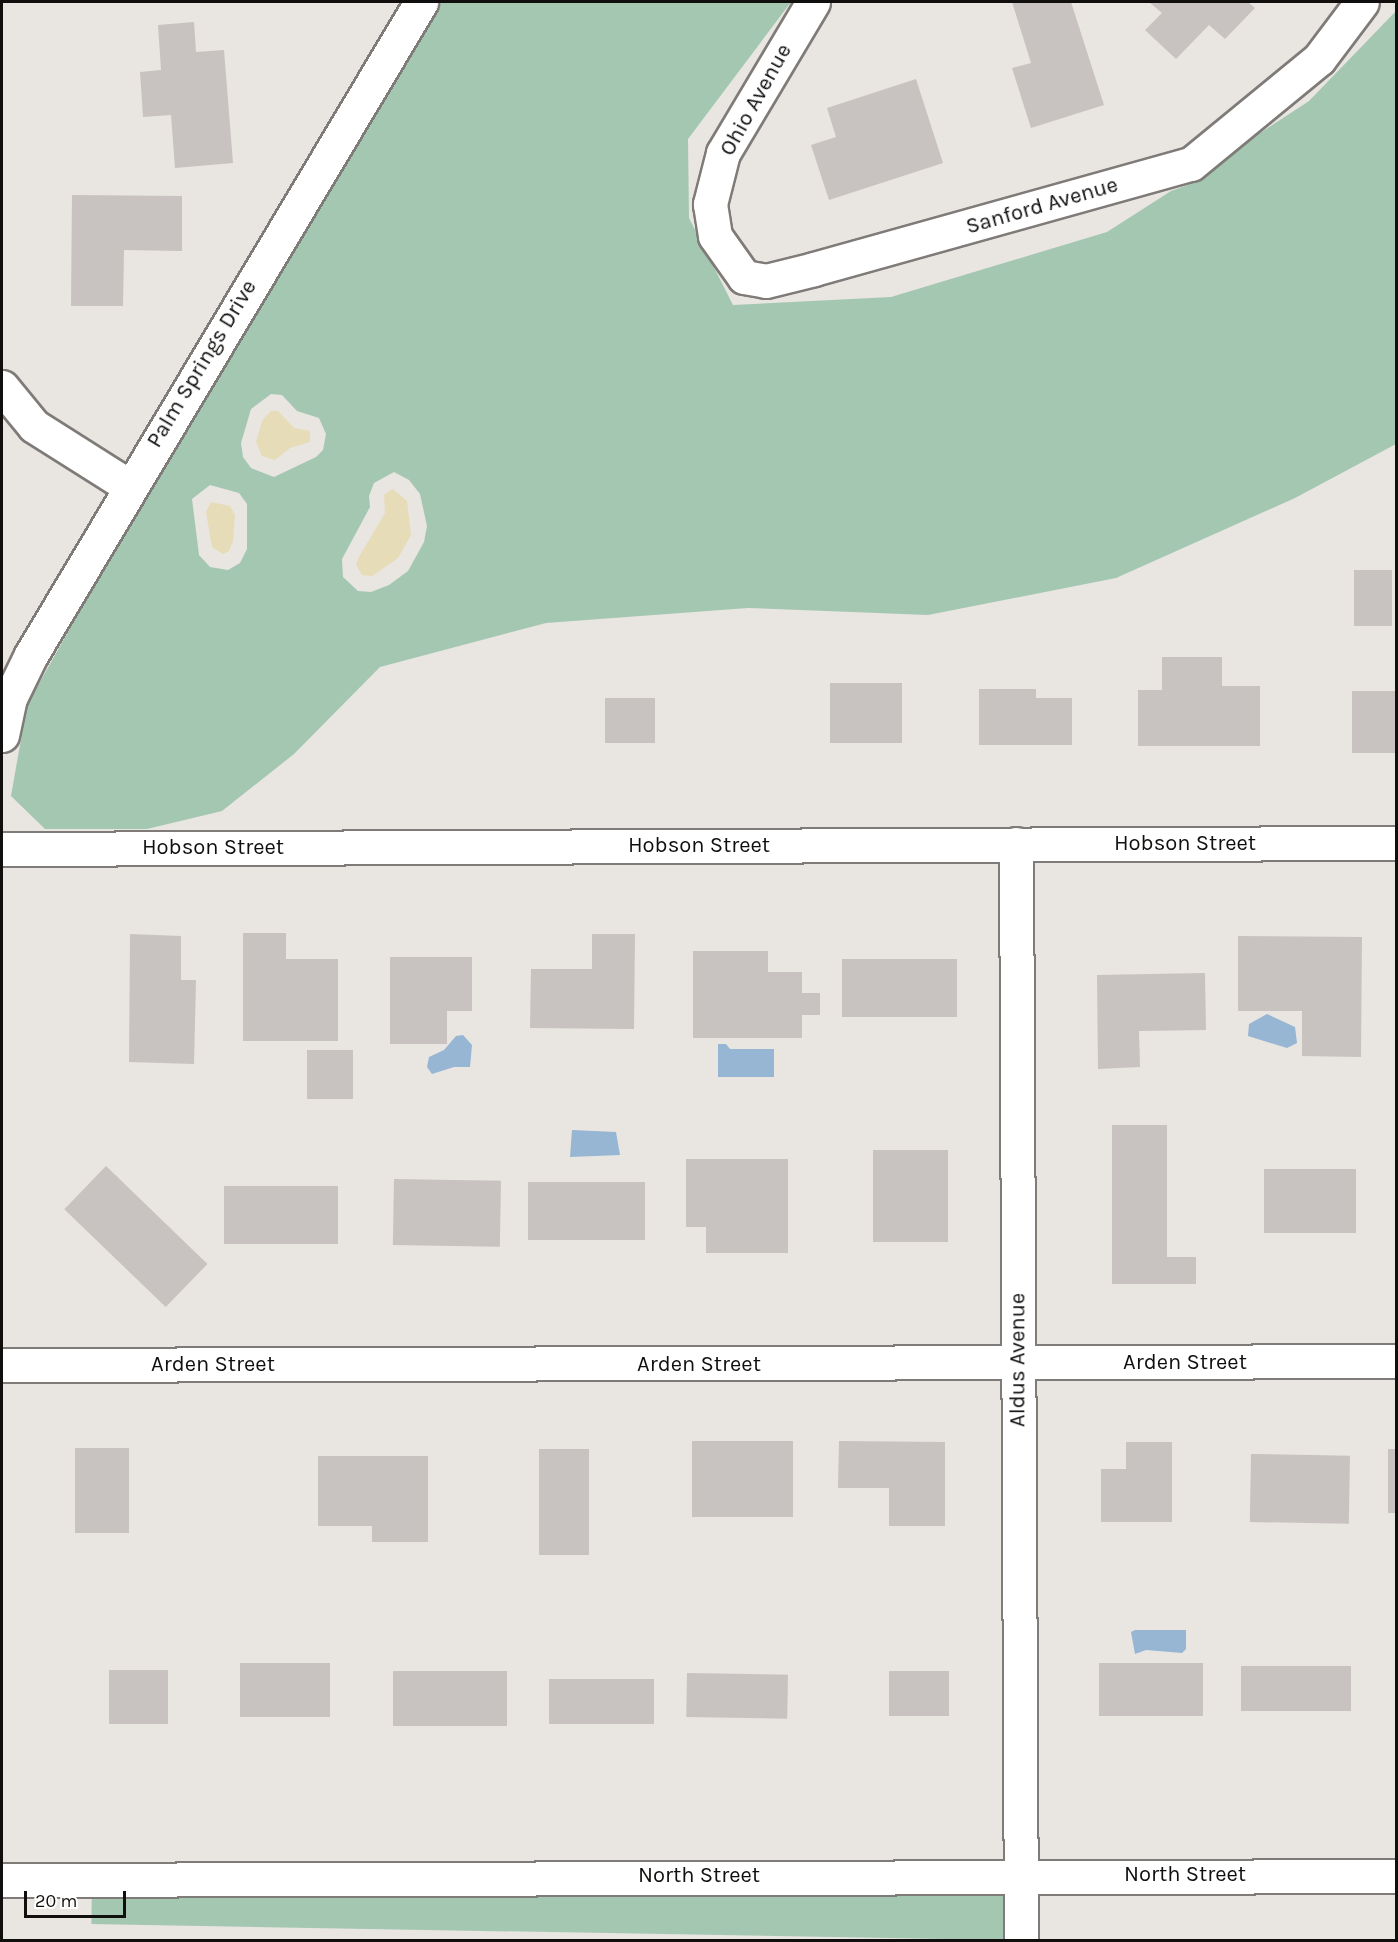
<!DOCTYPE html>
<style>
body{margin:0}
#map{position:relative;width:1398px;height:1942px;overflow:hidden;background:#e9e5e1;font-family:Karla,sans-serif}
div>[style]{position:absolute}
.green>*{inset:0;background:#a4c7b2;transform-origin:0 0}
.sand>*{inset:0;background:#e6dcb7}
.water>*{inset:0;background:#96b6d4}
.building>*{inset:0;background:#c8c2c1;transform-origin:0 0}
.roads{filter:drop-shadow(2px 0 #7f7b78) drop-shadow(-2px 0 #7f7b78) drop-shadow(0 2px #7f7b78) drop-shadow(0 -2px #7f7b78)}
.street>*{height:33px;margin:-16.5px;padding:0 16.5px;transform-origin:16.5px;border-radius:16.5px;background:#fff}
.secondary>*{height:33px;margin:-16.5px;padding:0 16.5px;transform-origin:16.5px;border-radius:16.5px;background:#fff}
span{translate:-50% -50%;white-space:nowrap;text-align:center;line-height:1.15;-webkit-text-stroke:6px #fff;paint-order:stroke}
.street-label{font-size:22px;color:#100f0e}
.frame{position:absolute;inset:0;border:3px solid #100f0e;pointer-events:none}
.scale{position:absolute;left:24px;top:1891px;width:102px;height:27px;box-sizing:border-box;border:3px solid #100f0e;border-top:0;padding-left:8px;font-size:18px;line-height:21px;white-space:nowrap;color:#100f0e;-webkit-text-stroke:4px #fff;paint-order:stroke}
</style>
<div id="map">
<div class="green">
<div style="clip-path:polygon(evenodd,442px 2px,791px 2px,688px 139px,689px 218px,733px 305px,891px 297px,1107px 232px,1171px 191px,1202px 180px,1257px 135px,1309px 101px,1396px 11px,1396px 444px,1295px 498px,1116px 578px,928px 615px,748px 608px,546px 623px,380px 667px,294px 754px,222px 811px,147px 829px,45px 829px,11px 796px,27px 705px,144px 496px,442px 2px,271px 394px,282px 395px,297px 411px,319px 418px,326px 434px,323px 450px,316px 457px,274px 477px,251px 468px,243px 457px,241px 443px,251px 409px,271px 394px,442px 2px,394px 472px,409px 480px,420px 494px,427px 526px,424px 542px,408px 571px,389px 585px,371px 592px,358px 591px,343px 577px,342px 559px,370px 507px,369px 496px,374px 483px,394px 472px,442px 2px,210px 485px,239px 493px,247px 504px,247px 549px,240px 563px,228px 570px,210px 567px,199px 555px,192px 499px,210px 485px)"></div>
<div style="left:1004px;top:1895px;width:45px;height:912px;rotate:91deg"></div>
</div>
<div class="sand">
<div style="clip-path:polygon(271px 411px,278px 411px,294px 428px,310px 431px,310px 442px,290px 448px,275px 460px,262px 456px,256px 442px,262px 421px)"></div>
<div style="clip-path:polygon(393px 489px,407px 501px,411px 535px,398px 558px,372px 576px,362px 575px,356px 565px,359px 557px,385px 513px,384px 495px)"></div>
<div style="clip-path:polygon(211px 502px,230px 506px,235px 515px,233px 541px,229px 551px,223px 554px,212px 547px,206px 512px)"></div>
</div>
<div class="water">
<div style="clip-path:polygon(1267px 1014px,1295px 1027px,1297px 1043px,1287px 1048px,1248px 1036px,1249px 1024px)"></div>
<div style="clip-path:polygon(463px 1035px,472px 1045px,470px 1067px,454px 1067px,432px 1074px,427px 1067px,429px 1057px,444px 1050px,456px 1036px)"></div>
<div style="clip-path:polygon(718px 1044px,726px 1044px,730px 1049px,774px 1049px,774px 1077px,718px 1077px)"></div>
<div style="clip-path:polygon(572px 1130px,616px 1132px,620px 1155px,570px 1157px)"></div>
<div style="clip-path:polygon(1135px 1630px,1186px 1630px,1186px 1649px,1182px 1653px,1146px 1650px,1135px 1654px,1131px 1632px)"></div>
</div>
<div class="building">
<div style="clip-path:polygon(1012px 2px,1071px 2px,1104px 105px,1031px 128px,1012px 68px,1031px 63px)"></div>
<div style="clip-path:polygon(1149px 2px,1248px 2px,1255px 8px,1225px 39px,1209px 25px,1176px 59px,1145px 30px,1162px 13px)"></div>
<div style="clip-path:polygon(194px 22px,196px 52px,224px 50px,233px 163px,175px 168px,171px 115px,143px 117px,140px 72px,161px 70px,158px 25px)"></div>
<div style="clip-path:polygon(916px 79px,943px 163px,829px 200px,811px 145px,836px 137px,827px 108px)"></div>
<div style="clip-path:polygon(72px 195px,182px 196px,182px 251px,124px 250px,123px 306px,71px 306px)"></div>
<div style="left:1354px;top:570px;width:38px;height:56px"></div>
<div style="clip-path:polygon(1162px 657px,1222px 657px,1222px 686px,1260px 686px,1260px 746px,1138px 746px,1138px 690px,1162px 690px)"></div>
<div style="left:830px;top:683px;width:72px;height:60px"></div>
<div style="clip-path:polygon(979px 689px,1036px 689px,1036px 698px,1072px 698px,1072px 745px,979px 745px)"></div>
<div style="left:1352px;top:691px;width:44px;height:62px"></div>
<div style="left:605px;top:698px;width:50px;height:45px"></div>
<div style="clip-path:polygon(243px 933px,286px 933px,286px 959px,338px 959px,338px 1041px,243px 1041px)"></div>
<div style="clip-path:polygon(130px 934px,181px 936px,181px 980px,196px 980px,194px 1064px,129px 1062px)"></div>
<div style="clip-path:polygon(592px 934px,635px 934px,634px 1029px,530px 1028px,531px 969px,592px 969px)"></div>
<div style="clip-path:polygon(1238px 936px,1362px 937px,1361px 1057px,1302px 1056px,1302px 1011px,1238px 1011px)"></div>
<div style="clip-path:polygon(693px 951px,768px 951px,768px 972px,802px 972px,802px 993px,820px 993px,820px 1015px,802px 1015px,802px 1038px,693px 1038px)"></div>
<div style="clip-path:polygon(390px 957px,472px 957px,472px 1011px,447px 1011px,447px 1044px,390px 1044px)"></div>
<div style="left:842px;top:959px;width:115px;height:58px"></div>
<div style="clip-path:polygon(1205px 973px,1206px 1030px,1139px 1031px,1140px 1067px,1098px 1069px,1097px 975px)"></div>
<div style="left:307px;top:1050px;width:46px;height:49px"></div>
<div style="clip-path:polygon(1112px 1125px,1167px 1125px,1167px 1257px,1196px 1257px,1196px 1284px,1112px 1284px)"></div>
<div style="left:873px;top:1150px;width:75px;height:92px"></div>
<div style="clip-path:polygon(686px 1159px,788px 1159px,788px 1253px,706px 1253px,706px 1227px,686px 1227px)"></div>
<div style="left:106px;top:1166px;width:141px;height:60px;rotate:44deg"></div>
<div style="left:1264px;top:1169px;width:92px;height:64px"></div>
<div style="left:394px;top:1179px;width:107px;height:66px;rotate:1deg"></div>
<div style="left:528px;top:1182px;width:117px;height:58px"></div>
<div style="left:224px;top:1186px;width:114px;height:58px"></div>
<div style="left:692px;top:1441px;width:101px;height:76px"></div>
<div style="clip-path:polygon(839px 1441px,945px 1442px,945px 1526px,889px 1526px,889px 1488px,838px 1488px)"></div>
<div style="clip-path:polygon(1126px 1442px,1172px 1442px,1172px 1522px,1101px 1522px,1101px 1469px,1126px 1469px)"></div>
<div style="left:75px;top:1448px;width:54px;height:85px"></div>
<div style="left:539px;top:1449px;width:50px;height:106px"></div>
<div style="left:1388px;top:1449px;width:8px;height:64px"></div>
<div style="left:1251px;top:1454px;width:99px;height:68px;rotate:1deg"></div>
<div style="clip-path:polygon(318px 1456px,428px 1456px,428px 1542px,372px 1542px,372px 1526px,318px 1526px)"></div>
<div style="left:240px;top:1663px;width:90px;height:54px"></div>
<div style="left:1099px;top:1663px;width:104px;height:53px"></div>
<div style="left:1241px;top:1666px;width:110px;height:45px"></div>
<div style="left:109px;top:1670px;width:59px;height:54px"></div>
<div style="left:393px;top:1671px;width:114px;height:55px"></div>
<div style="left:889px;top:1671px;width:60px;height:45px"></div>
<div style="left:687px;top:1673px;width:101px;height:44px;rotate:1deg"></div>
<div style="left:549px;top:1679px;width:105px;height:45px"></div>
</div>
<div class="roads">
<div class="street">
<div style="left:813px;top:2px;width:176px;rotate:120.8deg"></div>
<div style="left:723px;top:153px;width:53px;rotate:104.3deg"></div>
<div style="left:710px;top:204px;width:32px;rotate:81deg"></div>
<div style="left:715px;top:236px;width:50px;rotate:54.7deg"></div>
<div style="left:744px;top:277px;width:22px;rotate:10deg"></div>
<div style="left:766px;top:281px;width:49px;rotate:-14deg"></div>
<div style="left:814px;top:269px;width:391px;rotate:-15.6deg"></div>
<div style="left:1191px;top:164px;width:166px;rotate:-39.4deg"></div>
<div style="left:1319px;top:59px;width:71px;rotate:-53deg"></div>
<div style="left:2px;top:387px;width:50px;rotate:50.6deg"></div>
<div style="left:34px;top:426px;width:112px;rotate:32.3deg"></div>
<div style="left:1016px;top:844px;width:1096px;rotate:89.74deg"></div>
<div style="left:2px;top:849px;width:1394px;rotate:-0.25deg"></div>
<div style="left:2px;top:1365px;width:1394px;rotate:-0.16deg"></div>
</div>
<div class="secondary">
<div style="left:2px;top:735px;width:38px;rotate:-78deg"></div>
<div style="left:10px;top:698px;width:48px;rotate:-64deg"></div>
<div style="left:31px;top:655px;width:761px;rotate:-59.15deg"></div>
<div style="left:2px;top:1880px;width:1394px;rotate:-0.16deg"></div>
</div>
</div>
<div class="street-label">
<span style="left:756px;top:100px;rotate:-61deg">Ohio Avenue</span>
<span style="left:1042px;top:206px;rotate:-16deg">Sanford Avenue</span>
<span style="left:202px;top:364px;rotate:-59deg">Palm Springs Drive</span>
<span style="left:1185px;top:844px">Hobson Street</span>
<span style="left:699px;top:846px">Hobson Street</span>
<span style="left:213px;top:848px">Hobson Street</span>
<span style="left:1018px;top:1360px;rotate:-90deg">Aldus Avenue</span>
<span style="left:1185px;top:1363px">Arden Street</span>
<span style="left:213px;top:1365px">Arden Street</span>
<span style="left:699px;top:1365px">Arden Street</span>
<span style="left:1185px;top:1875px">North Street</span>
<span style="left:699px;top:1876px">North Street</span>
</div>
<div class="frame"></div>
<div class="scale">20 m</div>
</div>
